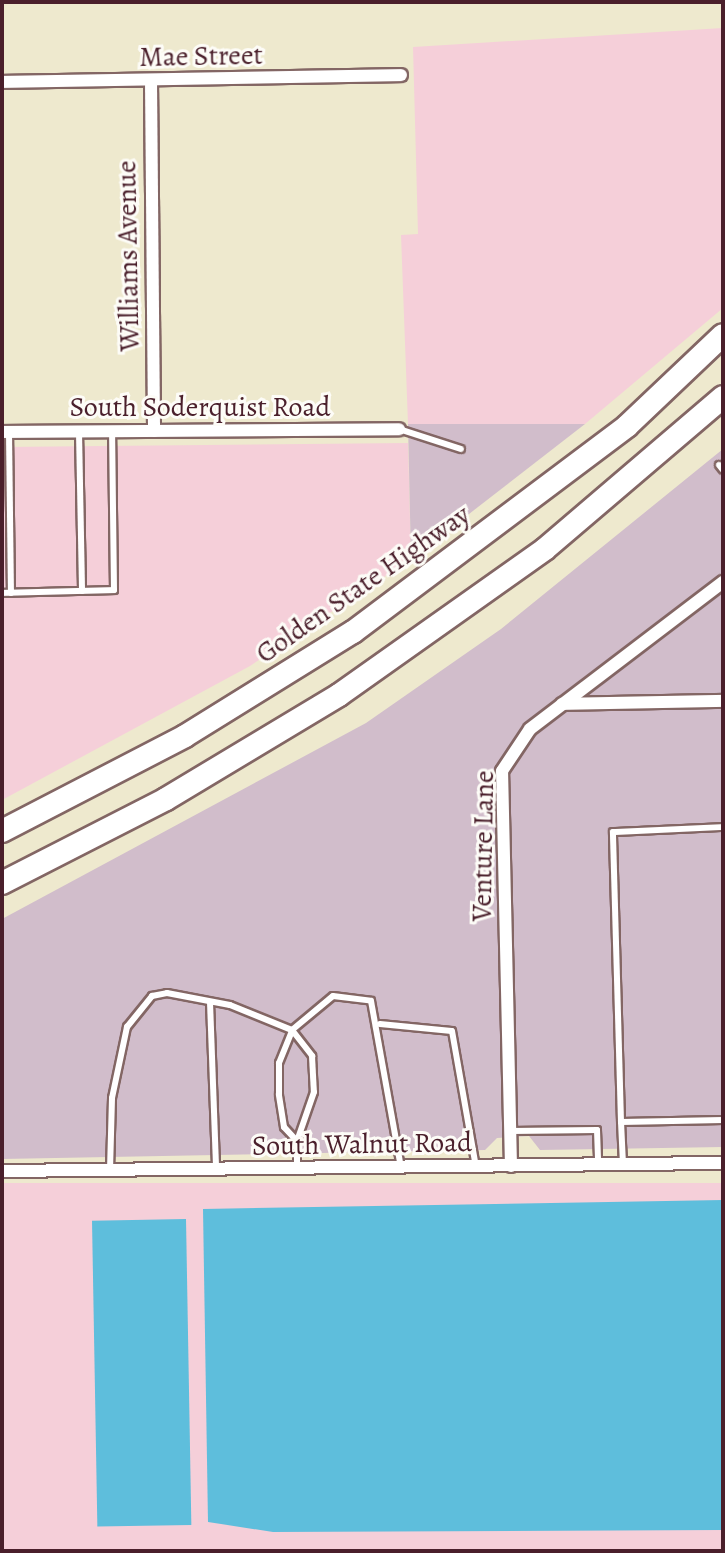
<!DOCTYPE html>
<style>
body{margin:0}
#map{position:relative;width:725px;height:1553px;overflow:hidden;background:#eee9ce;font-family:Alegreya,serif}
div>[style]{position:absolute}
.built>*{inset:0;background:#f5cfd9;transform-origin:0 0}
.industrial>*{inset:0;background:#d1bdcb}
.water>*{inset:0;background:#5ebedc;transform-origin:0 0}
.roads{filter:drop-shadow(2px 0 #836664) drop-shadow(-2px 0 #836664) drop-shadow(0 2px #836664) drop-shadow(0 -2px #836664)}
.lane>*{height:6px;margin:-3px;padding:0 3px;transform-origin:3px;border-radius:3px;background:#fff}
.street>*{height:12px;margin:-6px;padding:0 6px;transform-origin:6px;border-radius:6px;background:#fff}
.highway>*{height:22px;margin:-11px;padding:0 11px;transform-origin:11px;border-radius:11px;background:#fff}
span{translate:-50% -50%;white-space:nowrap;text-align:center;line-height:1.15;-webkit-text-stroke:6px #fdfcf7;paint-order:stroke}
.street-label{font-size:28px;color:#4a1f2b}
.frame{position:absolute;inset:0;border:4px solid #4a1f2b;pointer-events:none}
</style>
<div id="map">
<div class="built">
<div style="clip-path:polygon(723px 28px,723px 308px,585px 424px,408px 424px,401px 235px,418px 234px,413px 47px)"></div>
<div style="clip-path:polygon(408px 443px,411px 559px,250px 666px,2px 800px,2px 447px)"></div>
<div style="left:723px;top:1183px;width:368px;height:721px;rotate:90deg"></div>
</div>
<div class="industrial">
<div style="clip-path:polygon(408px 424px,585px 424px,411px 559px)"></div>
<div style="clip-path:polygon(723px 449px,723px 1147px,540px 1150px,529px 1136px,497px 1138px,485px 1150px,2px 1159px,2px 919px,366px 723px,501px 629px)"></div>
</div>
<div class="water">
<div style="clip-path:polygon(723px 1200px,723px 1530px,273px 1532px,208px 1522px,203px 1209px)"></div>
<div style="left:186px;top:1219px;width:306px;height:94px;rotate:89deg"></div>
</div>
<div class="roads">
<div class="lane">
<div style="left:399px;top:429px;width:65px;rotate:17.9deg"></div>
<div style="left:9px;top:432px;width:161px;rotate:89.3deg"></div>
<div style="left:79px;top:432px;width:159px;rotate:88.9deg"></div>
<div style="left:719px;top:465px;width:6px;rotate:51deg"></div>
<div style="left:2px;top:593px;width:112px;rotate:-1.5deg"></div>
<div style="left:114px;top:590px;width:159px;rotate:-90.7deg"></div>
<div style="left:210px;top:1002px;width:167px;rotate:87.9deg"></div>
<div style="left:380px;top:1024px;width:72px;rotate:5.6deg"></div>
<div style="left:452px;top:1031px;width:138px;rotate:80deg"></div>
<div style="left:621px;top:1122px;width:290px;rotate:-91.6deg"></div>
<div style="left:613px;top:832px;width:110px;rotate:-2.6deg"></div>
<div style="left:511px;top:1131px;width:86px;rotate:-0.7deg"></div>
<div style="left:597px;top:1130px;width:35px;rotate:88deg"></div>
<div style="left:297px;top:1141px;width:19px;rotate:-133deg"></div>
<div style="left:284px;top:1127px;width:33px;rotate:-99deg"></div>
<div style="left:279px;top:1094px;width:31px;rotate:-90deg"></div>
<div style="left:279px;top:1063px;width:35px;rotate:-68deg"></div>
<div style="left:292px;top:1030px;width:33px;rotate:52deg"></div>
<div style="left:312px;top:1056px;width:36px;rotate:87deg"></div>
<div style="left:314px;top:1092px;width:52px;rotate:109.1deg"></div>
<div style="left:297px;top:1141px;width:27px;rotate:90deg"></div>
<div style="left:623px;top:1164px;width:42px;rotate:-92.7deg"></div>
<div style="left:621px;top:1122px;width:102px;rotate:-1.1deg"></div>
<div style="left:110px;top:1170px;width:72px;rotate:-88.4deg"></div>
<div style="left:112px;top:1098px;width:73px;rotate:-78.1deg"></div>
<div style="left:127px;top:1027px;width:40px;rotate:-51deg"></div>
<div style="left:152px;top:996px;width:15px;rotate:-11deg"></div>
<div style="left:167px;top:993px;width:64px;rotate:10.8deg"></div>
<div style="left:230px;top:1005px;width:67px;rotate:22deg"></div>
<div style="left:292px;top:1030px;width:53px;rotate:-39.7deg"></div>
<div style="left:333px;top:996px;width:38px;rotate:7deg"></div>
<div style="left:371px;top:1001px;width:169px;rotate:79.8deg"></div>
</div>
<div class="street">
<div style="left:151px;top:81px;width:350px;rotate:89.5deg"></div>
<div style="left:2px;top:82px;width:399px;rotate:-1deg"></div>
<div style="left:2px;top:432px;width:397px;rotate:-0.4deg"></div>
<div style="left:562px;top:704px;width:161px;rotate:-1.1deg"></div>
<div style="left:511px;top:1166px;width:395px;rotate:-91.3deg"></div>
<div style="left:502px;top:771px;width:50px;rotate:-56.3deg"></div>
<div style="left:530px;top:729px;width:243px;rotate:-37.3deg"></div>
<div style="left:2px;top:1171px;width:721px;rotate:-0.64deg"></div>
</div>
<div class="highway">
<div style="left:2px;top:831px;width:206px;rotate:-27.4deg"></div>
<div style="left:185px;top:736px;width:198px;rotate:-31.8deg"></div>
<div style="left:353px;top:632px;width:343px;rotate:-36.9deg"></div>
<div style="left:627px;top:426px;width:132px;rotate:-43.5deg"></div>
<div style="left:2px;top:883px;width:184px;rotate:-27.1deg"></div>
<div style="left:166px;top:799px;width:202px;rotate:-31deg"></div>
<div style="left:339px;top:695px;width:252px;rotate:-35.3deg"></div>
<div style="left:545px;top:549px;width:234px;rotate:-40.5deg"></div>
</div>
</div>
<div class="street-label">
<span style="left:201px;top:56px;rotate:-1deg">Mae Street</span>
<span style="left:128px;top:256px;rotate:-91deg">Williams Avenue</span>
<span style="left:200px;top:407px">South Soderquist Road</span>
<span style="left:363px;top:584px;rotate:-35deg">Golden State Highway</span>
<span style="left:483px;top:846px;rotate:-89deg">Venture Lane</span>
<span style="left:362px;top:1144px;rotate:-1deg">South Walnut Road</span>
</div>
<div class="frame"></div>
</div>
